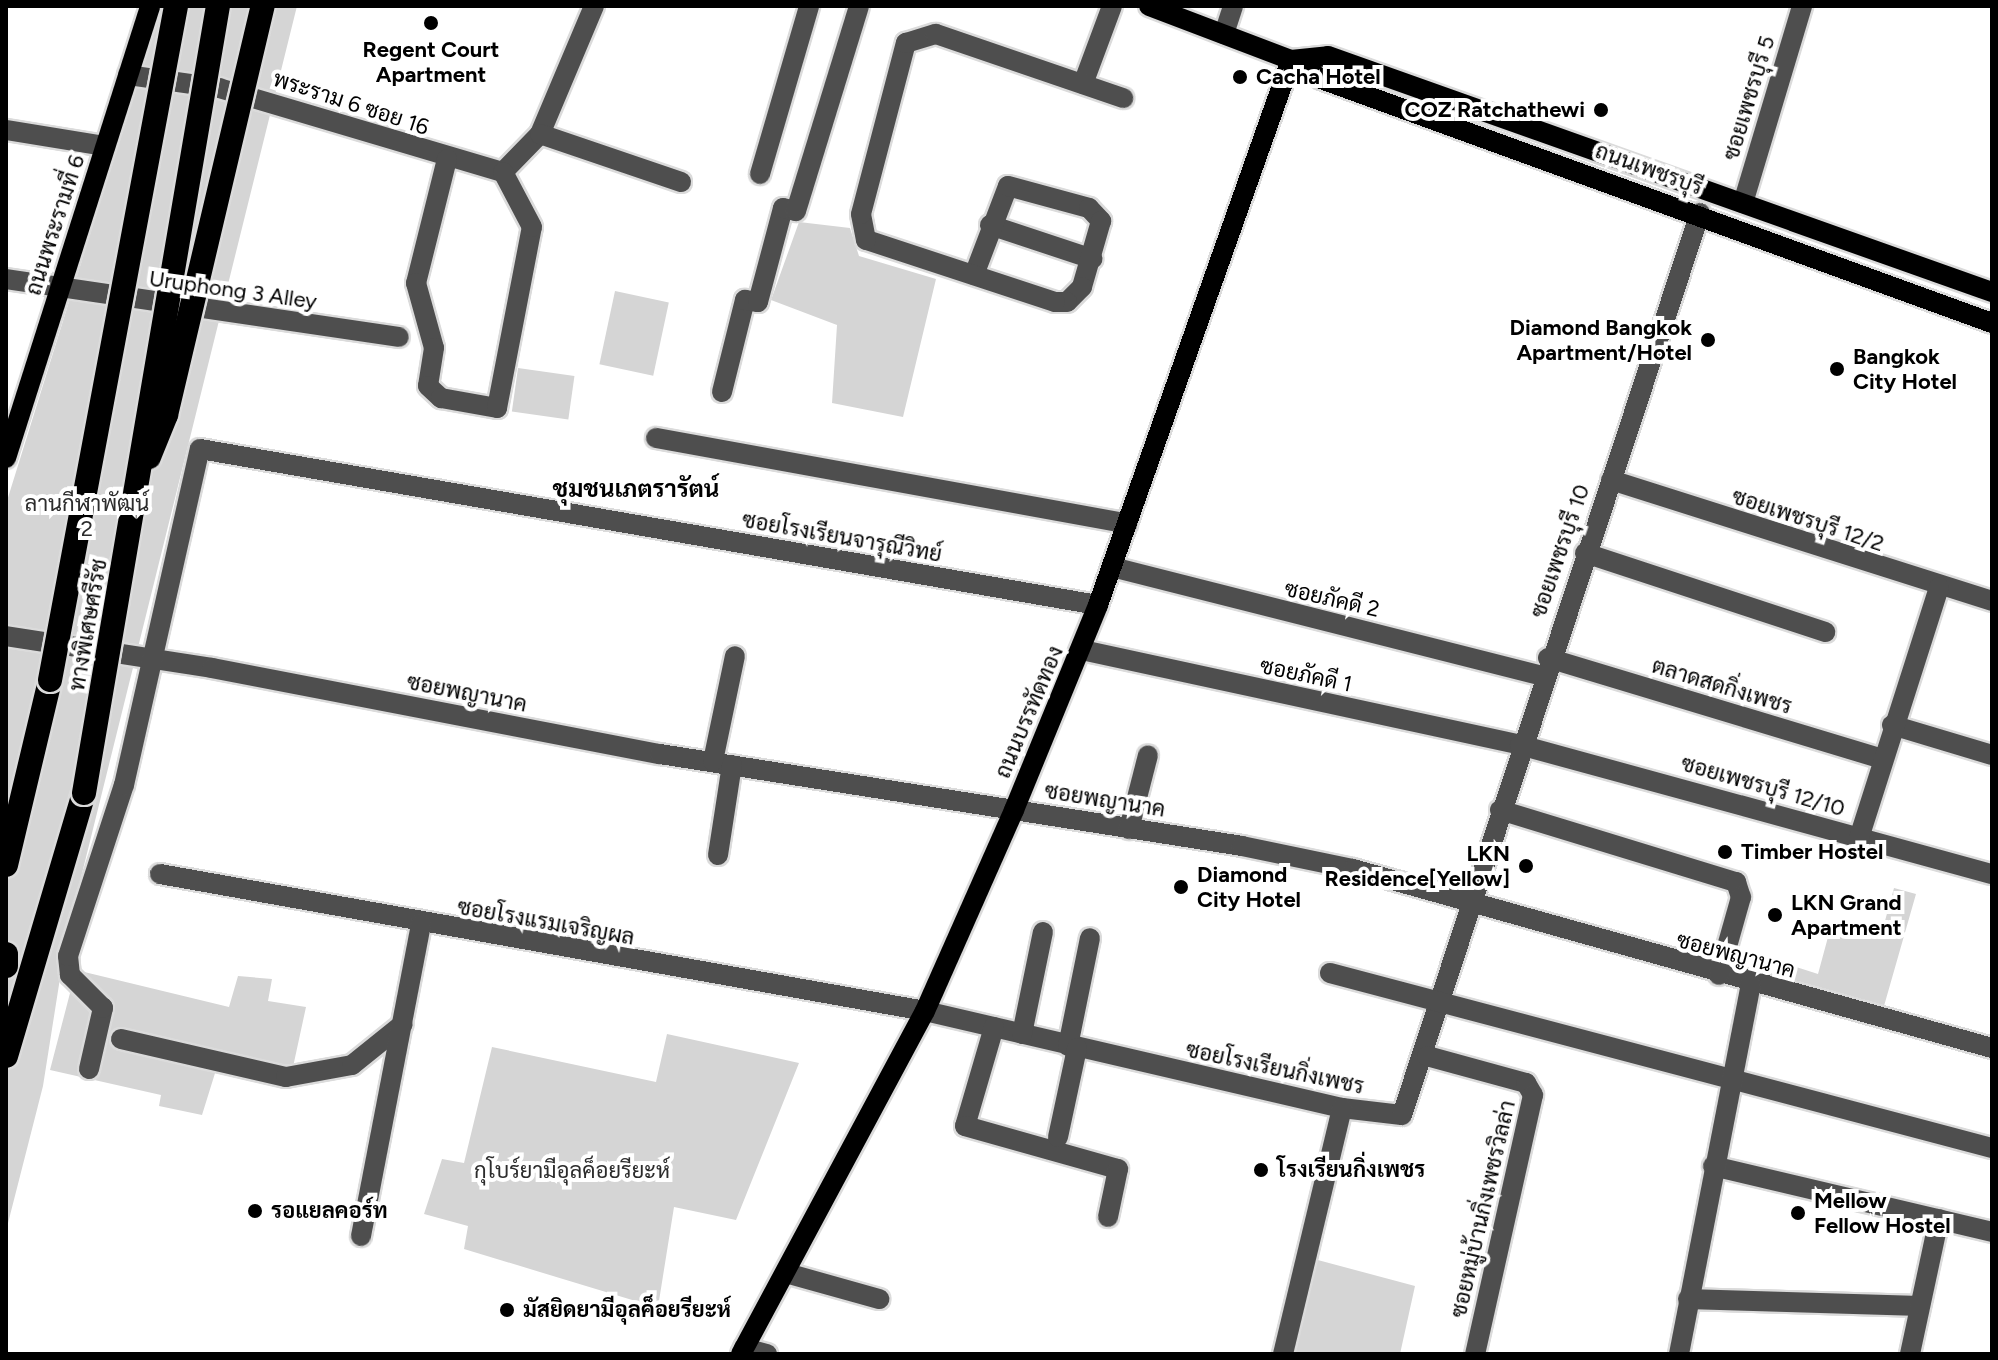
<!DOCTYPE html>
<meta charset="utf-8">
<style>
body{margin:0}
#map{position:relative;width:1998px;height:1360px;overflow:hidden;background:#fff;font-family:Figtree,Sarabun,sans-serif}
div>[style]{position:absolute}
.green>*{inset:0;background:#d5d5d5;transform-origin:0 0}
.roads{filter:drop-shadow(2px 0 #dbdbdb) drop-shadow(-2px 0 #dbdbdb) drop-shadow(0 2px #dbdbdb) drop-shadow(0 -2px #dbdbdb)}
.minor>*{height:20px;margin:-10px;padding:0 10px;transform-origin:10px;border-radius:10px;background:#4e4e4e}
.major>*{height:20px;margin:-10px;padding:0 10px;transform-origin:10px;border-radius:10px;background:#000}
.highway>*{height:24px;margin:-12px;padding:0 12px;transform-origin:12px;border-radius:12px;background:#000}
.bridges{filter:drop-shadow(2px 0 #dbdbdb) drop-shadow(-2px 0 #dbdbdb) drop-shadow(0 2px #dbdbdb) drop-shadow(0 -2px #dbdbdb)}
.highway-bridge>*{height:24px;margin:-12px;padding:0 12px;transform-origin:12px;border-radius:12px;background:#000}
.dots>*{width:22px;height:22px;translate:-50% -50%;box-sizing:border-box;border:4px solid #fff;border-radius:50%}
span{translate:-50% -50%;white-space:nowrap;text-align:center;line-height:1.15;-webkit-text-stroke:8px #fff;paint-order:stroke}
.poi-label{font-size:22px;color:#000;font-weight:700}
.left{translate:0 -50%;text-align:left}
.right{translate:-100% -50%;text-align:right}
.street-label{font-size:22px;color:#000}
.park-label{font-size:22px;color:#2c2c2c}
.neighbourhood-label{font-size:24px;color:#000;font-weight:700}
.frame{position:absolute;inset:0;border:8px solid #000;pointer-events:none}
</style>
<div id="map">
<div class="green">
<div style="clip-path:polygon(161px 6px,297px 6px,67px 934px,43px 1086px,6px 1231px,6px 504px)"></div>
<div style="clip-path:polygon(799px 222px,850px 228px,859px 256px,936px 279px,903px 417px,832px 403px,837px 325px,771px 300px)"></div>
<div style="left:615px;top:291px;width:55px;height:75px;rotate:12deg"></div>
<div style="left:518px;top:368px;width:57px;height:44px;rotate:8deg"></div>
<div style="clip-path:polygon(1894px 888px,1916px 894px,1882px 1013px,1784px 986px,1790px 965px,1818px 974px,1831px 926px,1880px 939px)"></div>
<div style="clip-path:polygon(76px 970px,229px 1007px,238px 976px,272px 979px,268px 1001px,306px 1007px,293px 1067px,216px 1070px,202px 1115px,159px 1106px,161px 1095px,50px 1070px)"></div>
<div style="clip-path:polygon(667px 1034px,799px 1063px,736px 1220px,674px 1207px,659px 1301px,652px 1306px,464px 1249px,468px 1226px,424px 1214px,442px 1159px,464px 1163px,492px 1047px,656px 1082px)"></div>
<div style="clip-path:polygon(1314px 1259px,1415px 1286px,1400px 1354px,1290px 1354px)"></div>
</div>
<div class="roads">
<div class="minor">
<div style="left:1224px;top:34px;width:29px;rotate:-72deg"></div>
<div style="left:128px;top:75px;width:92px;rotate:8.1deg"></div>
<div style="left:219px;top:88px;width:296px;rotate:16.5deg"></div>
<div style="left:503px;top:172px;width:53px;rotate:-45.8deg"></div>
<div style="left:540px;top:134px;width:139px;rotate:-67.1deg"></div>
<div style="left:1083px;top:84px;width:83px;rotate:-69.6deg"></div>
<div style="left:6px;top:130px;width:100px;rotate:9.2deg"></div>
<div style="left:540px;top:134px;width:149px;rotate:18.8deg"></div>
<div style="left:447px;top:159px;width:128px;rotate:104deg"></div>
<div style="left:416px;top:283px;width:67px;rotate:74.5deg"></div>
<div style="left:434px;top:348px;width:38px;rotate:99deg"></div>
<div style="left:428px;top:386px;width:18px;rotate:43deg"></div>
<div style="left:441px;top:398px;width:57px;rotate:10.1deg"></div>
<div style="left:497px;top:408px;width:184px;rotate:-79.1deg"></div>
<div style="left:532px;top:227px;width:62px;rotate:-117.8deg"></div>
<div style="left:760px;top:174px;width:175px;rotate:-73.7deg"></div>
<div style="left:1743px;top:203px;width:206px;rotate:-73.3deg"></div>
<div style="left:990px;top:225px;width:108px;rotate:18.3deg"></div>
<div style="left:974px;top:275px;width:95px;rotate:-69.1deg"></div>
<div style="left:1008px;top:186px;width:84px;rotate:15.2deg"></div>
<div style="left:1089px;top:208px;width:18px;rotate:47deg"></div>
<div style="left:1101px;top:221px;width:69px;rotate:106.1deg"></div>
<div style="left:1082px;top:287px;width:21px;rotate:135deg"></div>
<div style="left:1067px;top:302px;width:12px;rotate:180deg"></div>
<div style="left:1055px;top:302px;width:199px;rotate:-161.8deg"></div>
<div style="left:866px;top:240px;width:26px;rotate:-101deg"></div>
<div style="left:861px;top:214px;width:177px;rotate:-75.3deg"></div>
<div style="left:906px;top:43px;width:31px;rotate:-17deg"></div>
<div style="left:936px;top:34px;width:198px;rotate:18.9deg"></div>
<div style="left:6px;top:279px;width:397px;rotate:8.4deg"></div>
<div style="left:722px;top:392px;width:95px;rotate:-76deg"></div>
<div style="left:745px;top:300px;width:13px;rotate:9deg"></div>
<div style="left:758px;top:302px;width:97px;rotate:-75.1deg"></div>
<div style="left:783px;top:208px;width:13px;rotate:13deg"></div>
<div style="left:796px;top:211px;width:214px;rotate:-72.9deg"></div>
<div style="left:656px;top:438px;width:479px;rotate:10.3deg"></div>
<div style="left:1611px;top:480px;width:400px;rotate:17.6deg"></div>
<div style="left:1585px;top:553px;width:253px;rotate:18.2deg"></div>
<div style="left:1112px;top:567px;width:444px;rotate:14.2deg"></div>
<div style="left:6px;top:636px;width:208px;rotate:8.8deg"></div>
<div style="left:212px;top:668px;width:456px;rotate:10.9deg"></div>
<div style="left:660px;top:754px;width:589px;rotate:8.98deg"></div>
<div style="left:1242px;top:846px;width:113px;rotate:11.7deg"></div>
<div style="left:1353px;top:869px;width:664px;rotate:15.65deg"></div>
<div style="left:1082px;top:650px;width:448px;rotate:12.2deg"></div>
<div style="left:1520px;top:745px;width:489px;rotate:15.3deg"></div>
<div style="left:1548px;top:658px;width:349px;rotate:16.8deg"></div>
<div style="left:1892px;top:725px;width:104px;rotate:16.7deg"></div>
<div style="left:713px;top:761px;width:107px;rotate:-78.2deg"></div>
<div style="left:1500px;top:810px;width:247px;rotate:17deg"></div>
<div style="left:1736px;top:882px;width:16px;rotate:72deg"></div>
<div style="left:1741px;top:897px;width:81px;rotate:105.8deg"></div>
<div style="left:1129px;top:829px;width:76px;rotate:-75.6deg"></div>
<div style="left:1859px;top:838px;width:263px;rotate:-72.3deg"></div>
<div style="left:718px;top:855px;width:91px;rotate:-81.2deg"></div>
<div style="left:160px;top:874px;width:777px;rotate:10.15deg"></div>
<div style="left:925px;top:1011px;width:428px;rotate:13.1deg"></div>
<div style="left:1342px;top:1108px;width:60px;rotate:6.7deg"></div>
<div style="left:1402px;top:1115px;width:950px;rotate:-71.72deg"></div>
<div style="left:1330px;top:973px;width:685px;rotate:14.81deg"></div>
<div style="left:994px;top:1027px;width:103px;rotate:106.3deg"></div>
<div style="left:965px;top:1126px;width:159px;rotate:15.7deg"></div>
<div style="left:1118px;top:1169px;width:49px;rotate:101.8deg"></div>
<div style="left:1022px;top:1034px;width:104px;rotate:-78.4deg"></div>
<div style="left:121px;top:1039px;width:169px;rotate:13deg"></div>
<div style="left:286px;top:1077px;width:67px;rotate:-10.3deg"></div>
<div style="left:352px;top:1065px;width:65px;rotate:-38.8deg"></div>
<div style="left:1068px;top:1046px;width:110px;rotate:-78.5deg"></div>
<div style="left:1427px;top:1056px;width:103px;rotate:15.3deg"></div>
<div style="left:1526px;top:1083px;width:14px;rotate:60deg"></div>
<div style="left:1533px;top:1095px;width:265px;rotate:102.6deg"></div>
<div style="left:89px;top:1069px;width:63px;rotate:-77.1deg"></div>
<div style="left:103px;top:1008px;width:47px;rotate:-135deg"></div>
<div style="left:70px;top:975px;width:19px;rotate:-96deg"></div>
<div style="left:68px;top:956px;width:180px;rotate:-71.9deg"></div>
<div style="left:124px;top:785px;width:344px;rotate:-77.3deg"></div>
<div style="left:200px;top:449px;width:911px;rotate:9.86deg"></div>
<div style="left:1058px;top:1137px;width:91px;rotate:-77.9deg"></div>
<div style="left:1713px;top:1166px;width:287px;rotate:13.3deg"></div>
<div style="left:361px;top:1236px;width:318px;rotate:-79.1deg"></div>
<div style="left:786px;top:1273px;width:97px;rotate:15.6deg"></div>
<div style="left:1688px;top:1299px;width:231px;rotate:1.7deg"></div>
<div style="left:744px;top:1348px;width:24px;rotate:15deg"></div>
<div style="left:1283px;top:1354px;width:253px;rotate:-76.5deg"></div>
<div style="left:1679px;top:1354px;width:377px;rotate:-79deg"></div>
<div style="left:1910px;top:1354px;width:138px;rotate:-77.9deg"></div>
</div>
<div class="major">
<div style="left:1149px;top:6px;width:152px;rotate:20.8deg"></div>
<div style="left:1291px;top:60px;width:36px;rotate:32deg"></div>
<div style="left:1321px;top:79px;width:714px;rotate:19.98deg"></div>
<div style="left:1291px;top:60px;width:37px;rotate:-6deg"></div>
<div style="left:1328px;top:56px;width:705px;rotate:19.57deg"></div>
<div style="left:6px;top:458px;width:474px;rotate:-72.3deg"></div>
<div style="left:741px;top:1354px;width:389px;rotate:-61.8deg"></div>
<div style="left:925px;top:1011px;width:220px;rotate:-66.1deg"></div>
<div style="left:1014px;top:810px;width:222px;rotate:-67.7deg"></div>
<div style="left:1098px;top:605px;width:578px;rotate:-70.5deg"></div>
</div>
<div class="highway">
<div style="left:6px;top:865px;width:190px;rotate:-76.6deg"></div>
<div style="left:6px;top:954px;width:12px;rotate:90deg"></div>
<div style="left:6px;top:1056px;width:274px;rotate:-73.5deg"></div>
</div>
</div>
<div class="bridges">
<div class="highway-bridge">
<div style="left:149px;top:457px;width:45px;rotate:-68deg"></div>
<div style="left:166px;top:415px;width:420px;rotate:-76.7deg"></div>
<div style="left:50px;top:680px;width:686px;rotate:-79.41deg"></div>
<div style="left:84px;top:793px;width:798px;rotate:-80.34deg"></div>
</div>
</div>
<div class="dots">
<div style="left:431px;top:23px;background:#000"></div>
<div style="left:1240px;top:77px;background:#000"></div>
<div style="left:1601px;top:110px;background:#000"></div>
<div style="left:1708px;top:340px;background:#000"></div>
<div style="left:1837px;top:369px;background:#000"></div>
<div style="left:1725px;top:852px;background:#000"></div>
<div style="left:1526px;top:866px;background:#000"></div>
<div style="left:1181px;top:887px;background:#000"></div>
<div style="left:1775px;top:915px;background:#000"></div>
<div style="left:1261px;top:1170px;background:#000"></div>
<div style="left:255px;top:1211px;background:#000"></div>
<div style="left:1798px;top:1213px;background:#000"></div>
<div style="left:507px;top:1310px;background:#000"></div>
</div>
<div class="poi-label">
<span style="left:431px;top:62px">Regent Court<br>Apartment</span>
<span class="left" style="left:1256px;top:77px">Cacha Hotel</span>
<span class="right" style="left:1585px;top:110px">COZ Ratchathewi</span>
<span class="right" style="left:1692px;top:340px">Diamond Bangkok<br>Apartment/Hotel</span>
<span class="left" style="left:1853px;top:369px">Bangkok<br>City Hotel</span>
<span class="left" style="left:1741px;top:852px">Timber Hostel</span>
<span class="right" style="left:1510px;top:866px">LKN<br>Residence[Yellow]</span>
<span class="left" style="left:1197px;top:887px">Diamond<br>City Hotel</span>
<span class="left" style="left:1791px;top:915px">LKN Grand<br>Apartment</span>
<span class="left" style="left:1277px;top:1170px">โรงเรียนกิ่งเพชร</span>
<span class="left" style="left:1814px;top:1213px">Mellow<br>Fellow Hostel</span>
<span class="left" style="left:271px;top:1211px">รอแยลคอร์ท</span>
<span class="left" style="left:523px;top:1310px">มัสยิดยามีอุลค็อยรียะห์</span>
</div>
<div class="street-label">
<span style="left:1749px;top:98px;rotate:-73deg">ซอยเพชรบุรี 5</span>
<span style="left:351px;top:103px;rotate:18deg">พระราม 6 ซอย 16</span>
<span style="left:1649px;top:169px;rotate:20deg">ถนนเพชรบุรี</span>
<span style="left:55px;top:225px;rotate:-72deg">ถนนพระรามที่ 6</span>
<span style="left:233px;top:290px;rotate:8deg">Uruphong 3 Alley</span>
<span style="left:1808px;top:520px;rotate:18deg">ซอยเพชรบุรี 12/2</span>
<span style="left:842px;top:537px;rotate:10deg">ซอยโรงเรียนจารุณีวิทย์</span>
<span style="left:1560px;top:551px;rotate:-71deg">ซอยเพชรบุรี 10</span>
<span style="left:1332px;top:599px;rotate:13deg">ซอยภัคดี 2</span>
<span style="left:88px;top:625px;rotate:-80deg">ทางพิเศษศรีรัช</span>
<span style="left:1306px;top:675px;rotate:12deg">ซอยภัคดี 1</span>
<span style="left:1722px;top:686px;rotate:17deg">ตลาดสดกิ่งเพชร</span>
<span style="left:467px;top:693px;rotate:11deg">ซอยพญานาค</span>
<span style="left:1029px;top:712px;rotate:-67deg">ถนนบรรทัดทอง</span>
<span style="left:1763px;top:786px;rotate:16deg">ซอยเพชรบุรี 12/10</span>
<span style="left:1105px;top:800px;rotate:9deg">ซอยพญานาค</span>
<span style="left:546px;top:922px;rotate:10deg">ซอยโรงแรมเจริญผล</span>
<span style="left:1736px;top:955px;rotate:15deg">ซอยพญานาค</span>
<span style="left:1275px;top:1068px;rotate:12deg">ซอยโรงเรียนกิ่งเพชร</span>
<span style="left:1483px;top:1209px;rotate:-77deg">ซอยหมู่บ้านกิ่งเพชรวิลล่า</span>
</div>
<div class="park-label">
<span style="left:87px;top:516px">ลานกีฬาพัฒน์<br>2</span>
<span style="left:572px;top:1171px">กุโบร์ยามีอุลค็อยรียะห์</span>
</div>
<div class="neighbourhood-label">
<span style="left:636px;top:489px">ชุมชนเภตรารัตน์</span>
</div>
<div class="frame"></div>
</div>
